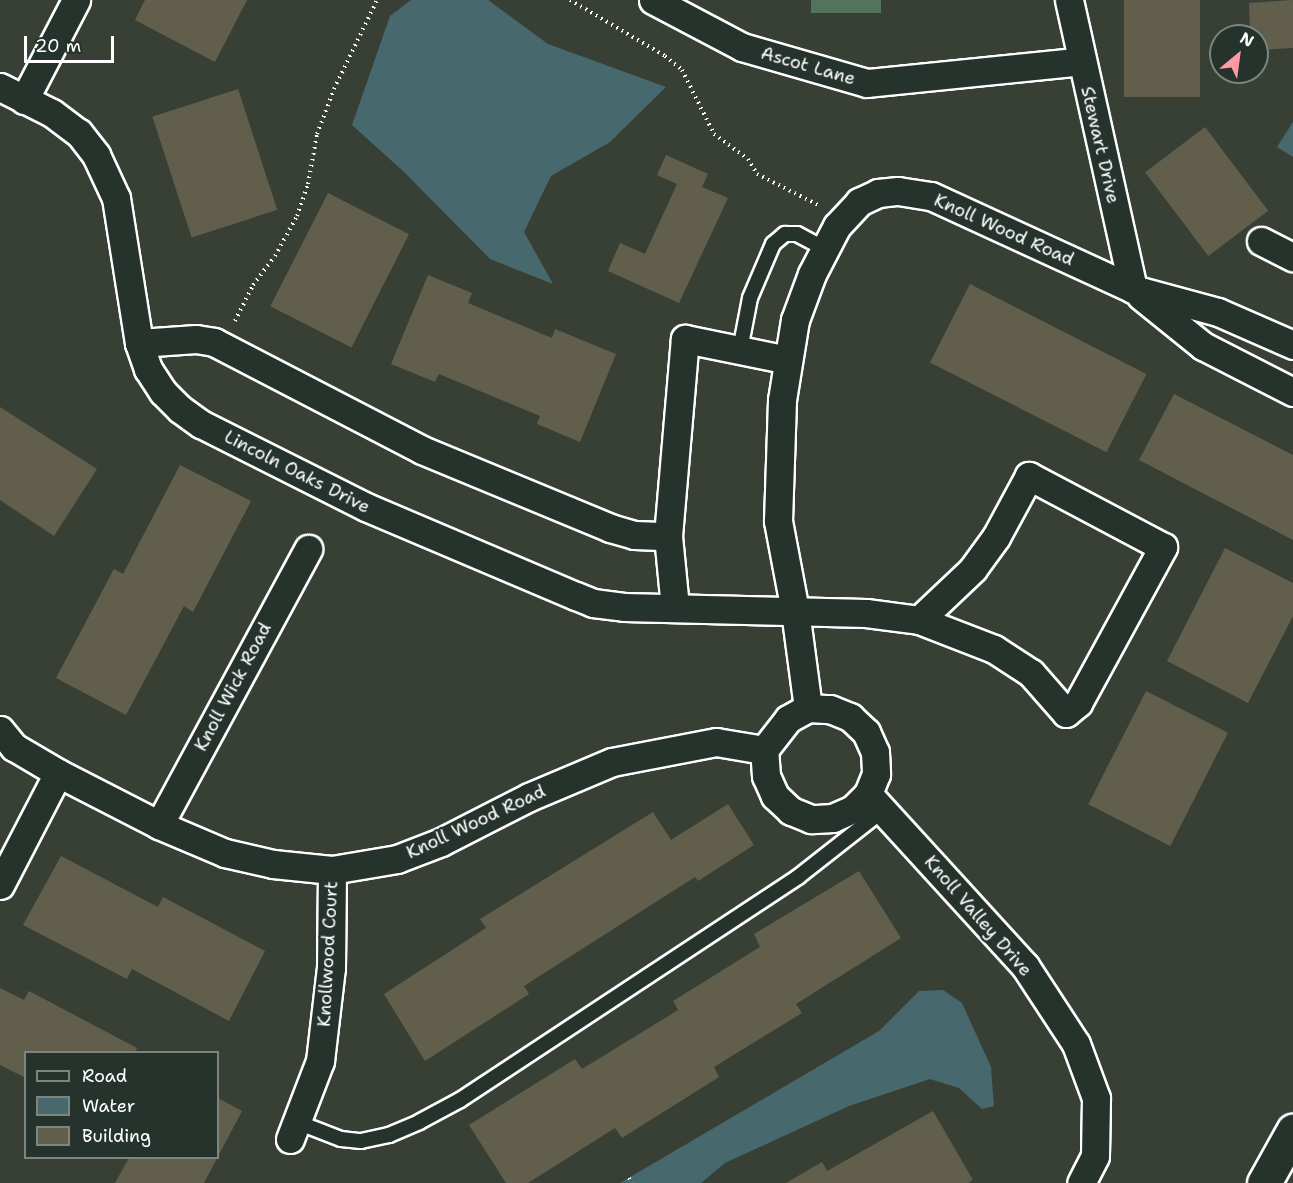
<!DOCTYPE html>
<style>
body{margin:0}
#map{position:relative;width:1293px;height:1183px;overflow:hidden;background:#384036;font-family:"Shantell Sans",sans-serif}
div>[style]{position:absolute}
.green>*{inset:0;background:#52745f;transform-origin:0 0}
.water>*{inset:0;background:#47686d}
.building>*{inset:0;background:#615f4b;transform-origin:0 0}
.path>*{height:4px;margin-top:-2px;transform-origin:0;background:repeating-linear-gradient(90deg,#fff 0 1.5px,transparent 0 6px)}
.roads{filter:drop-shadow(2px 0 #fff) drop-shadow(-2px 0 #fff) drop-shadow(0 2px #fff) drop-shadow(0 -2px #fff)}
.service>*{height:14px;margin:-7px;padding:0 7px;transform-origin:7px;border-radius:7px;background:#26332d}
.minor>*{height:27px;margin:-13.5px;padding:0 13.5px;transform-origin:13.5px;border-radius:13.5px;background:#26332d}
.motorway>*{height:33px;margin:-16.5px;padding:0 16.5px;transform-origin:16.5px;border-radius:16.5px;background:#26332d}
span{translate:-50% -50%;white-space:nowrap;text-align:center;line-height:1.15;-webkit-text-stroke:4.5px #26332d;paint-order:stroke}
.street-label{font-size:18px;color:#fff}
.legend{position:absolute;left:24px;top:1051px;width:195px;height:108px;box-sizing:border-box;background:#26332d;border:2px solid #7d8581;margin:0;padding:8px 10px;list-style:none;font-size:18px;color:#fff}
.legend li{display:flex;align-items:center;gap:12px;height:30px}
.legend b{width:30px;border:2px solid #7d8581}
.north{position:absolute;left:1209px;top:24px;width:60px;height:60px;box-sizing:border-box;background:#26332d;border:2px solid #7d8581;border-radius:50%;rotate:29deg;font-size:16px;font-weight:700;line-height:24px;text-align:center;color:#fff}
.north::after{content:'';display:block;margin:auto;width:21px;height:27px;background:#ff9aa2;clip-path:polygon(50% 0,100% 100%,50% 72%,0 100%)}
.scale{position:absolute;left:24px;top:36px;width:90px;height:27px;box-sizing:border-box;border:3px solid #fff;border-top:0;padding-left:8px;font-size:18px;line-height:21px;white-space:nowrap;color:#fff;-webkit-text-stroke:4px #26332d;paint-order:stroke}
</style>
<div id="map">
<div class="green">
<div style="left:811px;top:0;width:70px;height:13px"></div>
</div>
<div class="water">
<div style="clip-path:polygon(411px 0,488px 0,548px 44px,666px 87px,610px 142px,551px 176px,524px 232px,553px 284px,490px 259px,404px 172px,352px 125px,390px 16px)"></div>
<div style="clip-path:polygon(1293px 122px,1293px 157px,1277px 147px)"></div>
<div style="clip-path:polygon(943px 990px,962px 1003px,991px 1067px,994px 1106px,982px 1109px,959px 1088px,930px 1079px,849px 1106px,725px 1163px,701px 1183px,620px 1183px,879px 1031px,919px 991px)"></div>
</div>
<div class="building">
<div style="clip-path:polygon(145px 0,247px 0,215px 62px,135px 20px)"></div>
<div style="left:1124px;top:0;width:76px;height:97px"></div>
<div style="clip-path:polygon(1293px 0,1293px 48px,1257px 50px,1257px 36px,1250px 36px,1249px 3px)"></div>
<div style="left:238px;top:89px;width:127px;height:90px;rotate:72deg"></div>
<div style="left:1205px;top:127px;width:105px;height:75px;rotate:53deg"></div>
<div style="clip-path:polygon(666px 155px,708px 174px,702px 187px,728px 198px,679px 303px,608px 271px,620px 243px,645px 254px,677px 184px,657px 175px)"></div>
<div style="left:328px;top:193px;width:91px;height:127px;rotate:27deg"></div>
<div style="clip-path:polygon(428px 275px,472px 293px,468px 303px,552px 338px,555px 329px,616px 354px,580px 442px,537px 424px,540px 416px,439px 374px,435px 382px,391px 364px)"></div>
<div style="left:970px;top:284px;width:198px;height:88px;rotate:27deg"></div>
<div style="clip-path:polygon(1174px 394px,1293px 455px,1293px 540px,1139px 460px)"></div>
<div style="clip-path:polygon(0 407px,97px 469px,54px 536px,0 500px)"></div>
<div style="clip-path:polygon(180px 465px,251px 501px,193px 612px,184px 606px,126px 715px,56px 678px,114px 569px,123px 574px)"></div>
<div style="clip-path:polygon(1225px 548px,1293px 583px,1293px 616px,1248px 703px,1167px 661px)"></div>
<div style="left:1146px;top:691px;width:92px;height:127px;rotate:27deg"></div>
<div style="clip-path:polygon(728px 804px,754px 845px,698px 881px,695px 877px,524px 986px,529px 994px,425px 1061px,384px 994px,486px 928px,480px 919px,653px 812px,671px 840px)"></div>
<div style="clip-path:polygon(61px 856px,158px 907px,163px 897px,265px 951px,229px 1021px,132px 969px,127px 979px,23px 925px)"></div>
<div style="clip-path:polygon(859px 871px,901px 938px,796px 1004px,802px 1013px,714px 1067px,719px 1077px,622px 1138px,615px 1128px,528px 1183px,506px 1183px,469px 1125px,575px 1059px,582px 1069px,678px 1010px,673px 1001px,760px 947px,754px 934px)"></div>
<div style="clip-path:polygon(0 988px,24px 1000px,29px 991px,137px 1048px,135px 1052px,26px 1052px,26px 1078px,0 1065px)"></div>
<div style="clip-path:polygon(218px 1098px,242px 1111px,204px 1183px,115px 1183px,129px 1158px,218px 1158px)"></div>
<div style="clip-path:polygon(933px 1111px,973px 1180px,968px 1183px,786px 1183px,822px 1162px,827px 1171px)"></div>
</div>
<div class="path">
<div style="left:570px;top:0;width:110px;rotate:30.5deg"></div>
<div style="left:665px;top:56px;width:22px;rotate:39deg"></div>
<div style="left:682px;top:70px;width:72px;rotate:63.4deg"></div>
<div style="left:714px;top:134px;width:42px;rotate:36.3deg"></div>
<div style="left:748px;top:159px;width:17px;rotate:59deg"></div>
<div style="left:757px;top:174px;width:68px;rotate:26.9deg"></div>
<div style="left:235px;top:321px;width:40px;rotate:-63.4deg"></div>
<div style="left:253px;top:285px;width:36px;rotate:-53deg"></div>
<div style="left:275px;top:256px;width:46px;rotate:-61.2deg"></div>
<div style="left:297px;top:216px;width:34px;rotate:-71deg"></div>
<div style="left:308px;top:184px;width:51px;rotate:-79.8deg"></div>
<div style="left:317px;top:134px;width:48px;rotate:-69.3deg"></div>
<div style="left:334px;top:89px;width:99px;rotate:-64.2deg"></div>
<div style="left:629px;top:1178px;width:6px;rotate:59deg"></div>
</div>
<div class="roads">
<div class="service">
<div style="left:740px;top:350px;width:53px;rotate:-79.1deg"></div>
<div style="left:750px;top:298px;width:59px;rotate:-66.9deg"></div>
<div style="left:773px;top:244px;width:16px;rotate:-40deg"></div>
<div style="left:785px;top:234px;width:12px"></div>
<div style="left:797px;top:234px;width:30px;rotate:28deg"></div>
<div style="left:297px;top:1122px;width:47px;rotate:21.1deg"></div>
<div style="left:341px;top:1139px;width:20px;rotate:6deg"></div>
<div style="left:361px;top:1141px;width:29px;rotate:-12deg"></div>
<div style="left:389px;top:1135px;width:33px;rotate:-23deg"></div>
<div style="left:419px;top:1122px;width:47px;rotate:-28.2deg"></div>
<div style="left:460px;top:1100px;width:405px;rotate:-33.4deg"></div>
<div style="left:798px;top:877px;width:108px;rotate:-38.2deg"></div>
</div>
<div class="minor">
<div style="left:653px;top:0;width:101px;rotate:27.8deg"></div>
<div style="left:742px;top:47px;width:130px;rotate:16.1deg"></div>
<div style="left:867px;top:83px;width:216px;rotate:-5.8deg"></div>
<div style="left:1069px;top:0;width:296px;rotate:77.5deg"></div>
<div style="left:0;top:87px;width:58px;rotate:26.6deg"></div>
<div style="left:52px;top:113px;width:34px;rotate:37deg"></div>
<div style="left:79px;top:133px;width:28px;rotate:52deg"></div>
<div style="left:96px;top:155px;width:47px;rotate:65.1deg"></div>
<div style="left:116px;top:198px;width:147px;rotate:81deg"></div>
<div style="left:139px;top:343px;width:28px;rotate:71deg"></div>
<div style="left:148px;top:369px;width:27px;rotate:57deg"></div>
<div style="left:163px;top:392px;width:24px;rotate:45deg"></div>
<div style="left:180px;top:409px;width:26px;rotate:36deg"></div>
<div style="left:201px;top:424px;width:185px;rotate:26.7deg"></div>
<div style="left:366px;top:507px;width:228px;rotate:23deg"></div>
<div style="left:576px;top:596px;width:18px;rotate:22deg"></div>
<div style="left:593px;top:603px;width:31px;rotate:7deg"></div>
<div style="left:624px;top:607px;width:242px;rotate:1.4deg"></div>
<div style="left:866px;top:613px;width:53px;rotate:7.5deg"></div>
<div style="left:919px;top:620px;width:80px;rotate:21.1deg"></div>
<div style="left:994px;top:649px;width:44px;rotate:33deg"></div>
<div style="left:1031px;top:673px;width:53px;rotate:48.8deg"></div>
<div style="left:1066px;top:713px;width:16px;rotate:-40deg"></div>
<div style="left:1078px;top:703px;width:178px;rotate:-61.4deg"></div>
<div style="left:1163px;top:547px;width:152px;rotate:-152.1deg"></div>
<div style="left:1029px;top:476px;width:69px;rotate:118.4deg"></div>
<div style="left:996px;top:537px;width:39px;rotate:126deg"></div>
<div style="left:973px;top:569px;width:74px;rotate:136.6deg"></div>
<div style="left:24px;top:100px;width:113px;rotate:-62.5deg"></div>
<div style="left:1261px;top:241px;width:36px;rotate:27deg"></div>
<div style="left:1141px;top:296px;width:80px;rotate:38.9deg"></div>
<div style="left:1203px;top:346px;width:101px;rotate:27.1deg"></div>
<div style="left:139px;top:343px;width:57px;rotate:-4deg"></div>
<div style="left:196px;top:339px;width:18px;rotate:9deg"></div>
<div style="left:214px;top:342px;width:234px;rotate:27.4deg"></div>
<div style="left:422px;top:450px;width:204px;rotate:22.5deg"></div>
<div style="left:610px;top:528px;width:25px;rotate:16deg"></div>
<div style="left:634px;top:535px;width:34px;rotate:2deg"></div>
<div style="left:668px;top:536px;width:72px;rotate:84.4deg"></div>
<div style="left:668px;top:536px;width:198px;rotate:-85.1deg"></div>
<div style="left:685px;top:339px;width:105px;rotate:11.5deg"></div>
<div style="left:808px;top:708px;width:98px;rotate:-97.6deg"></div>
<div style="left:795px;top:611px;width:92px;rotate:-100.7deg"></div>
<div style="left:778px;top:521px;width:121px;rotate:-88.1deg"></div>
<div style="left:782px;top:400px;width:81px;rotate:-80.8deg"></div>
<div style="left:795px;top:320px;width:49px;rotate:-69.7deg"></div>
<div style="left:812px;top:274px;width:54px;rotate:-62.5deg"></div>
<div style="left:837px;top:226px;width:33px;rotate:-47deg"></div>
<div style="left:859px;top:202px;width:21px;rotate:-25deg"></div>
<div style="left:878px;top:193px;width:20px;rotate:-6deg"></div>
<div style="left:898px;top:191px;width:33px;rotate:9deg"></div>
<div style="left:931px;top:196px;width:222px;rotate:24.7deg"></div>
<div style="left:1133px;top:289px;width:88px;rotate:15.1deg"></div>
<div style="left:1218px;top:312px;width:82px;rotate:23.7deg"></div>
<div style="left:808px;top:708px;width:22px;rotate:3deg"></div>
<div style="left:830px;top:709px;width:22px;rotate:22deg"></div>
<div style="left:850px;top:717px;width:22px;rotate:43deg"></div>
<div style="left:866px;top:732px;width:22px;rotate:66deg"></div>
<div style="left:875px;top:752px;width:22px;rotate:87deg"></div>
<div style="left:876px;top:774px;width:22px;rotate:112deg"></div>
<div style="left:868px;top:794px;width:21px;rotate:135deg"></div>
<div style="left:853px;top:809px;width:22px;rotate:156deg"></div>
<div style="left:833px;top:818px;width:22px;rotate:177deg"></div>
<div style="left:811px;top:819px;width:22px;rotate:-158deg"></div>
<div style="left:791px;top:811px;width:22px;rotate:-137deg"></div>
<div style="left:775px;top:796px;width:22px;rotate:-114deg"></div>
<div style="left:766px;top:776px;width:26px;rotate:-94deg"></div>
<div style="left:764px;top:750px;width:39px;rotate:-52deg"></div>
<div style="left:788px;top:719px;width:23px;rotate:-29deg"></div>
<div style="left:0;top:730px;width:22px;rotate:51deg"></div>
<div style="left:14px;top:747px;width:51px;rotate:30.6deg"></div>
<div style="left:58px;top:773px;width:114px;rotate:27.2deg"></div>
<div style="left:159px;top:825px;width:72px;rotate:23deg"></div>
<div style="left:225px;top:853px;width:49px;rotate:12.9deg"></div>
<div style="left:273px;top:864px;width:59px;rotate:5.8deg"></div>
<div style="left:332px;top:870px;width:66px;rotate:-9.6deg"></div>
<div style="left:397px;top:859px;width:47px;rotate:-21.1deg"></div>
<div style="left:441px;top:842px;width:99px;rotate:-27.1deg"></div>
<div style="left:529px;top:797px;width:90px;rotate:-22.9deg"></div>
<div style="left:612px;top:762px;width:106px;rotate:-10.9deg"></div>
<div style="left:716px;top:742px;width:49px;rotate:9.5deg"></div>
<div style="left:868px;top:794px;width:233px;rotate:47.6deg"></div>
<div style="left:1025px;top:966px;width:93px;rotate:56.8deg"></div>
<div style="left:1076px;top:1044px;width:58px;rotate:69.7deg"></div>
<div style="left:1096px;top:1098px;width:58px;rotate:91deg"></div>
<div style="left:1095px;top:1156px;width:30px;rotate:117deg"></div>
<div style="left:159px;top:825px;width:314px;rotate:-61.6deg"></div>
<div style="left:0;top:885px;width:126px;rotate:-62.6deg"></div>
<div style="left:290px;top:1139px;width:84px;rotate:-69deg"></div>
<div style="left:320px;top:1061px;width:94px;rotate:-83.3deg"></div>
<div style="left:331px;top:968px;width:98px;rotate:-89.4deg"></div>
</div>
<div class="motorway">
<div style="left:1264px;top:1183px;width:60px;rotate:-60.9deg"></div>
</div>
</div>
<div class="street-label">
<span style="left:808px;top:66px;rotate:16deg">Ascot Lane</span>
<span style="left:1100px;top:145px;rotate:77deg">Stewart Drive</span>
<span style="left:1004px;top:230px;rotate:24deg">Knoll Wood Road</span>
<span style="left:297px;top:472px;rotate:27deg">Lincoln Oaks Drive</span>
<span style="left:233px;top:687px;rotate:-62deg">Knoll Wick Road</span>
<span style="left:476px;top:822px;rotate:-25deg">Knoll Wood Road</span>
<span style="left:978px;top:916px;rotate:49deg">Knoll Valley Drive</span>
<span style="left:328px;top:954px;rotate:-87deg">Knollwood Court</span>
</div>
<ul class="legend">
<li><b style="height:8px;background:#26332d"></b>Road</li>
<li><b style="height:16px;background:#47686d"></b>Water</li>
<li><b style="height:16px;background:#615f4b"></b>Building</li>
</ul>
<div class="north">N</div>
<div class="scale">20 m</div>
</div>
